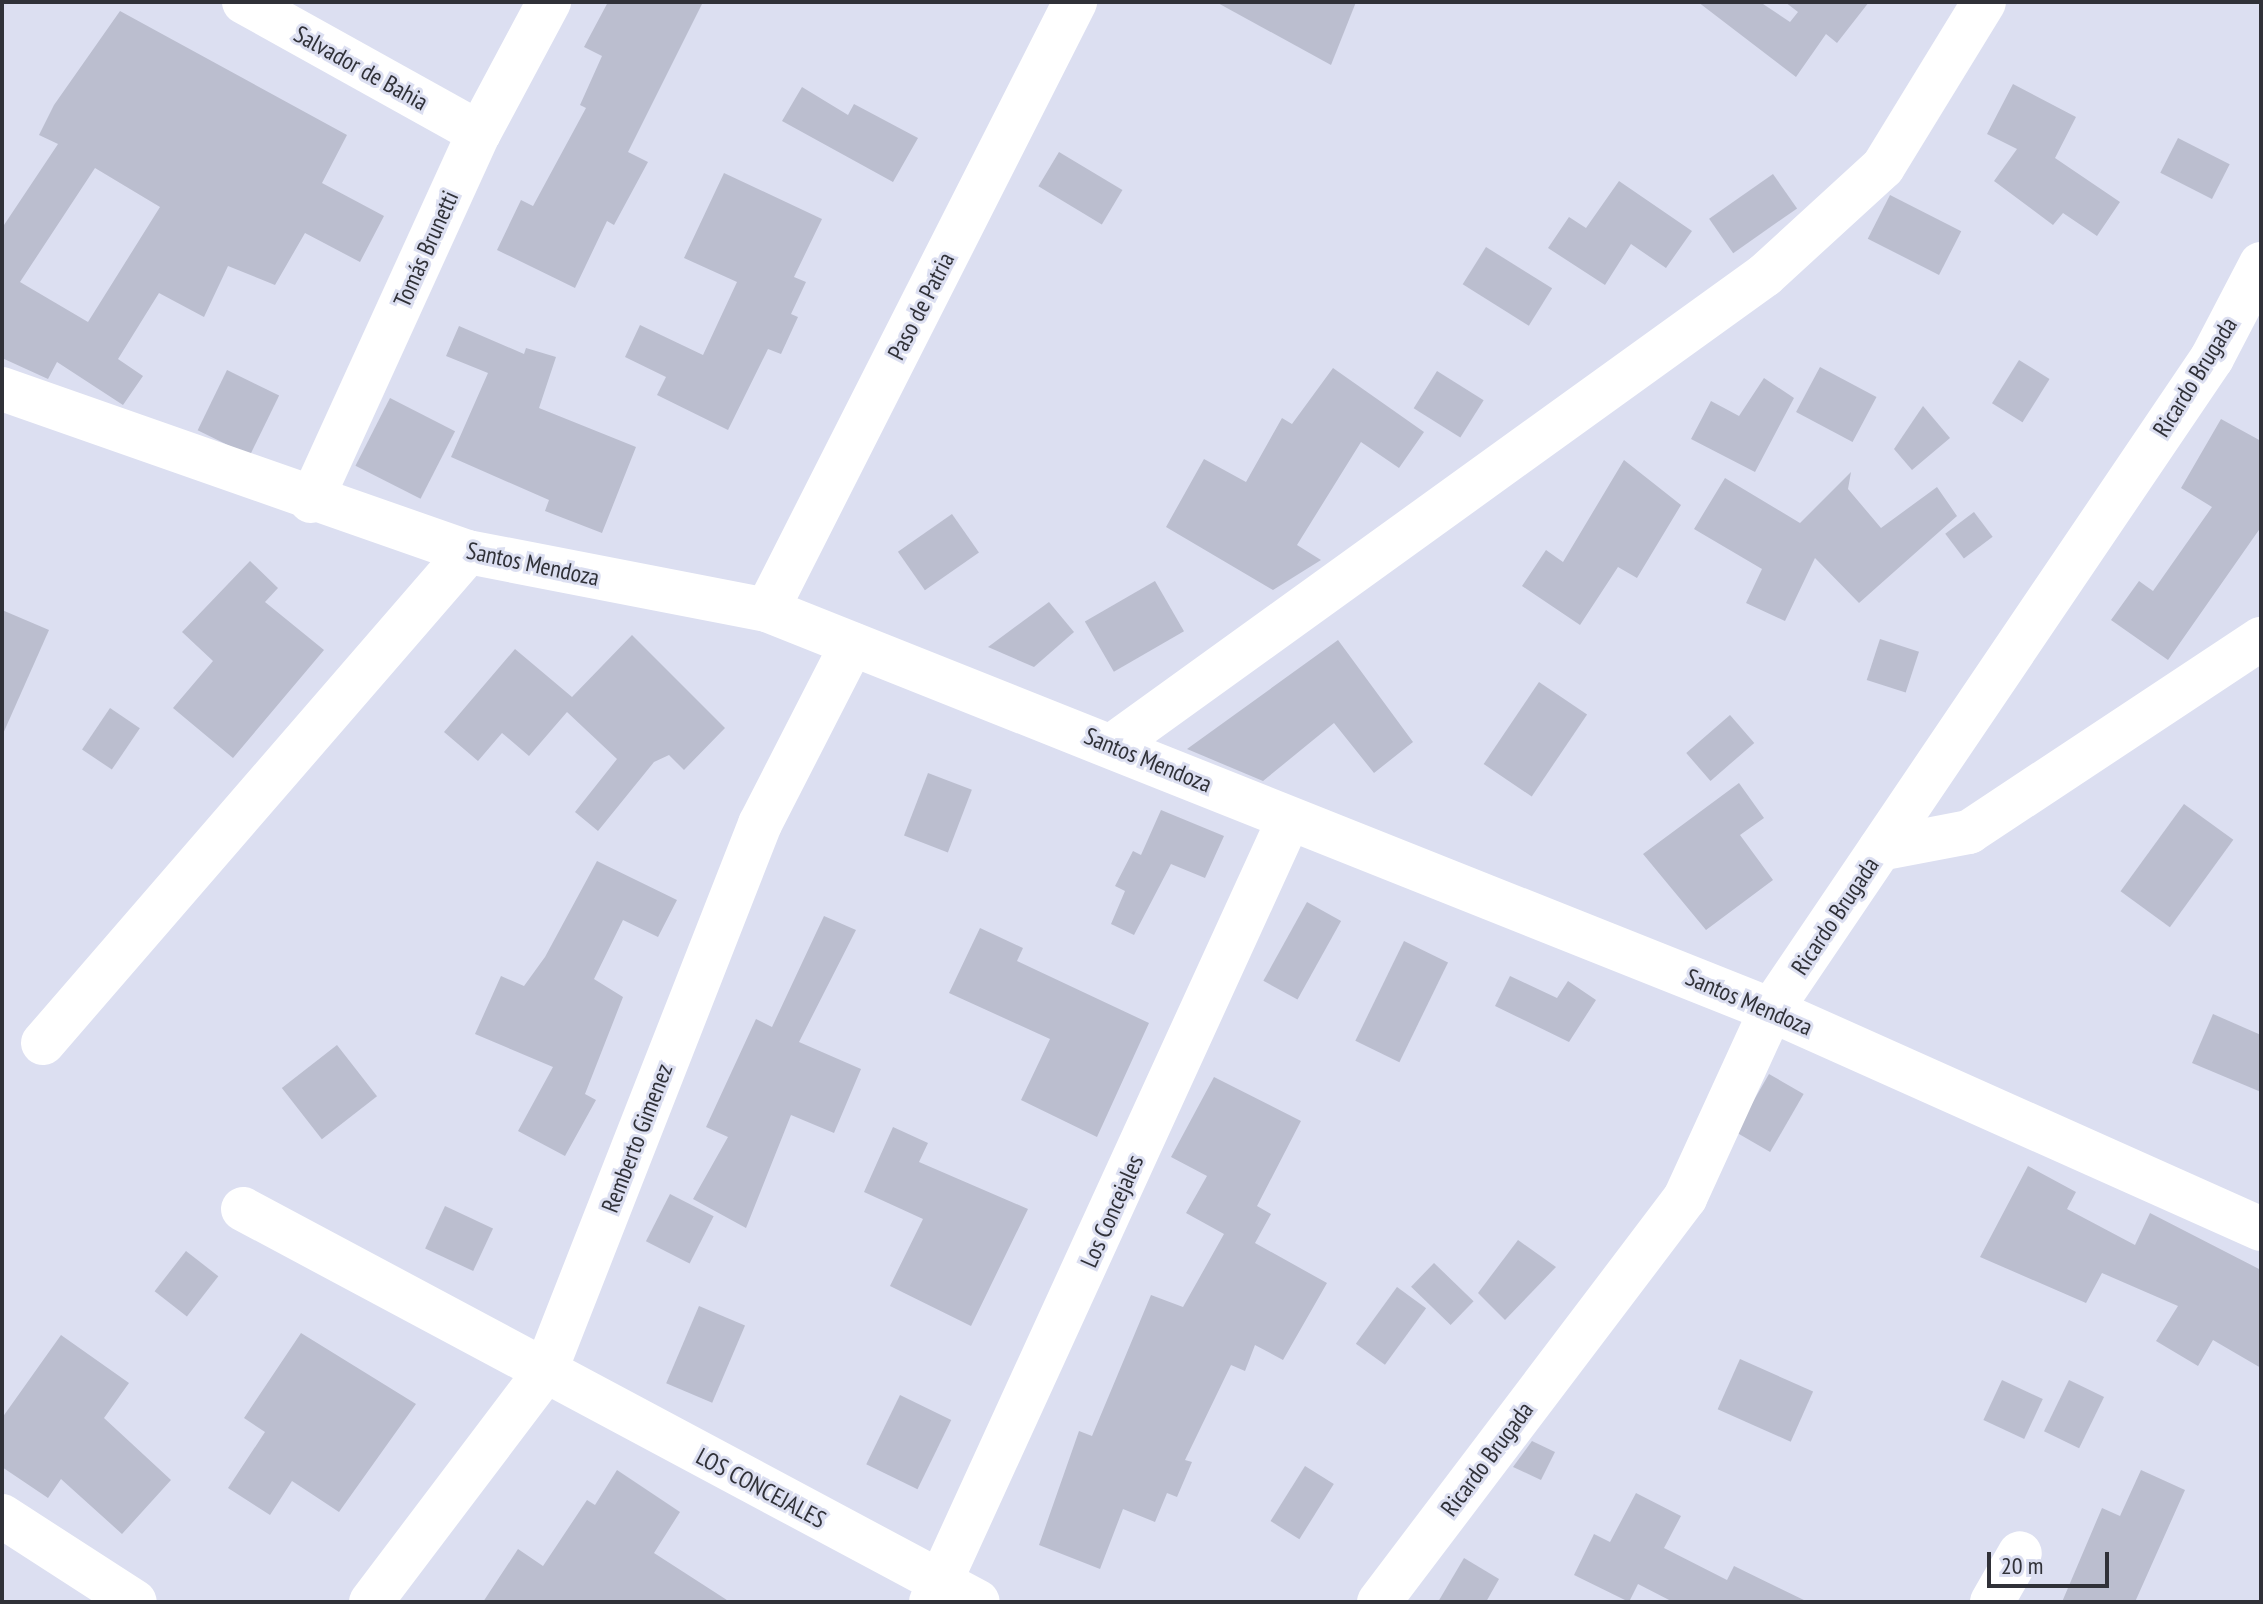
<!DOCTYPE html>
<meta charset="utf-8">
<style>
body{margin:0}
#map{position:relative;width:2263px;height:1604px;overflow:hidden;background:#dcdff1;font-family:"PT Sans Narrow",sans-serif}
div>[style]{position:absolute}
.building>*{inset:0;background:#bbbecf;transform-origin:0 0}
.minor>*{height:44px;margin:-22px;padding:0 22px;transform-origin:22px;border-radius:22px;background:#fff}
.tertiary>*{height:44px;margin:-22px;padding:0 22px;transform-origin:22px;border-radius:22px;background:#fff}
span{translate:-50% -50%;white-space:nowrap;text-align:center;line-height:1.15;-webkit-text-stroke:6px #dcdff1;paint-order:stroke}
.street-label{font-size:24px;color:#303138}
.frame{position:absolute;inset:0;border:4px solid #303138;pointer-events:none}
.scale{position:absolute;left:1987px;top:1552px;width:122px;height:36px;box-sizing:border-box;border:4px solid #303138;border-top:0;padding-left:10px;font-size:24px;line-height:28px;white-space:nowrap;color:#303138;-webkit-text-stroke:6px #dcdff1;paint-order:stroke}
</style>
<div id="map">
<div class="building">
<div style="clip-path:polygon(608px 2px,703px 2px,628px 152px,648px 162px,614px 225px,607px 221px,575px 288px,497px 250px,521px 200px,533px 206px,586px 108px,580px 105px,602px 56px,584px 47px)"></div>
<div style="clip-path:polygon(1216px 2px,1356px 2px,1331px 65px)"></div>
<div style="clip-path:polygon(1698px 2px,1760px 2px,1790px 22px,1798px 12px,1785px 2px,1869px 2px,1837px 43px,1826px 34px,1796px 77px)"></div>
<div style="clip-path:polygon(evenodd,120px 11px,347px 135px,322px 183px,384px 216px,360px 262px,305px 233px,275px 285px,228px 266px,204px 317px,159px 293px,118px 359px,143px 376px,123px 405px,57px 362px,48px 379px,2px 358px,2px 228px,58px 144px,39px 135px,54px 105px,120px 11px,95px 168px,160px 207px,88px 322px,20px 282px,95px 168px)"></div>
<div style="clip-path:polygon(2013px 84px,2076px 117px,2055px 158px,2120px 202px,2097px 236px,2063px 213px,2053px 225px,1994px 181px,2017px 149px,1987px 134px)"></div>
<div style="clip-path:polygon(802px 87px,848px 115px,854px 104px,918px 138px,893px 182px,782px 121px)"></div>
<div style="left:2178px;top:138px;width:58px;height:39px;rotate:27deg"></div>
<div style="left:1059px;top:152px;width:74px;height:40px;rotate:31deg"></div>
<div style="clip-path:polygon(724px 173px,822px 219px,794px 277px,806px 282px,791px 314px,798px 317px,781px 354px,768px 349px,728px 430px,657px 395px,666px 377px,625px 357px,640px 325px,703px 355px,737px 282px,684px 258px)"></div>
<div style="left:1773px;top:174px;width:42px;height:78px;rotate:55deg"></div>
<div style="clip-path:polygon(1619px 181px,1692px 231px,1666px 268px,1631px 244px,1605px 285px,1548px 248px,1569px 217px,1586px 228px)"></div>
<div style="left:1890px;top:195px;width:80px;height:49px;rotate:27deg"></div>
<div style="left:1486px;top:247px;width:78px;height:44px;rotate:32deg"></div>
<div style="clip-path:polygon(459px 326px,524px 354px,526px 348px,556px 357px,539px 408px,636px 447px,602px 533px,545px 511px,549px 500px,451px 457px,488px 373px,446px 356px)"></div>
<div style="left:2019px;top:360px;width:36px;height:51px;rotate:32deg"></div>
<div style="left:1820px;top:367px;width:64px;height:51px;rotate:28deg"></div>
<div style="clip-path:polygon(1333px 368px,1424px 432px,1399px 468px,1361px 442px,1297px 545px,1321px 560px,1273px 590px,1166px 527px,1204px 459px,1246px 482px,1282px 418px,1292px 424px)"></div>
<div style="left:227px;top:370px;width:58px;height:67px;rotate:26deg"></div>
<div style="left:1437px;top:371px;width:55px;height:44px;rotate:32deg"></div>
<div style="clip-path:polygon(1764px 378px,1794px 398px,1755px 472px,1691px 439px,1711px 401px,1739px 416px)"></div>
<div style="left:390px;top:398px;width:73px;height:76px;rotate:27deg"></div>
<div style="clip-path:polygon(1923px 406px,1950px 438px,1912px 470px,1894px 449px)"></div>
<div style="clip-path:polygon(2221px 419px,2261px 441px,2261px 527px,2168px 660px,2111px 620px,2139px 581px,2153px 591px,2212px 507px,2181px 488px)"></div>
<div style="clip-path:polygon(1624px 460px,1681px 505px,1637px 578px,1618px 567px,1580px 625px,1522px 586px,1546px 550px,1563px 562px)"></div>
<div style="clip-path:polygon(1851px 472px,1848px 489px,1881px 528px,1937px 487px,1957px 516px,1859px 603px,1815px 558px,1785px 621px,1746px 603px,1762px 569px,1694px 529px,1725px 478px,1800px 523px)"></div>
<div style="left:1974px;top:512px;width:31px;height:36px;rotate:53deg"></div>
<div style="left:952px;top:514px;width:47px;height:66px;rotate:55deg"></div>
<div style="clip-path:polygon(250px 561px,278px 588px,265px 602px,324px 650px,233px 758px,173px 708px,213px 661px,182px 632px)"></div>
<div style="left:1155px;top:581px;width:58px;height:81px;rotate:60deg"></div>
<div style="clip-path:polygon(1049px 602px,1074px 632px,1034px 667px,988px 647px)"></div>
<div style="clip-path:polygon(2px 610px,49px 630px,2px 736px)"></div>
<div style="clip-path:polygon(632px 635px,725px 728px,684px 770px,669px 755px,654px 762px,598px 831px,575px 812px,617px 759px,567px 712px,529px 756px,502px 733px,478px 761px,444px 732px,515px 649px,572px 697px)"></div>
<div style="left:1880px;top:639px;width:41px;height:43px;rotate:18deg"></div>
<div style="clip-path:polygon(1338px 640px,1413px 742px,1374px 773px,1334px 723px,1263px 781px,1187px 749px)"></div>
<div style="left:1539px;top:682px;width:58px;height:99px;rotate:34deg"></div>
<div style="left:110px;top:708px;width:36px;height:50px;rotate:34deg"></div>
<div style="left:1730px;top:715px;width:37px;height:58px;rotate:49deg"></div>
<div style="left:928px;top:773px;width:47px;height:67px;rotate:21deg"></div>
<div style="clip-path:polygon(1739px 783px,1764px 818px,1740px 835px,1773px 880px,1706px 930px,1643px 854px)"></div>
<div style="left:2184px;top:804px;width:61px;height:108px;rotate:36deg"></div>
<div style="clip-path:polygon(1161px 810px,1224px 836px,1205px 878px,1171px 864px,1134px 935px,1111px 924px,1125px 891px,1115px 886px,1133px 851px,1141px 855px)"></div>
<div style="clip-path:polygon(597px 861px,677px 900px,658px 937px,623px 920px,594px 979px,623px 997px,585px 1094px,596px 1100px,565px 1156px,518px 1131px,553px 1067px,475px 1034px,501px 976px,524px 986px,545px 957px)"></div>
<div style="left:1307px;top:902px;width:39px;height:90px;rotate:29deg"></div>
<div style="clip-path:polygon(824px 916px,856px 930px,799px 1042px,861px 1069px,834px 1133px,791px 1115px,746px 1228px,693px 1199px,728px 1137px,706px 1127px,756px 1019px,772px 1027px)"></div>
<div style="clip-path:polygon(980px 928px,1023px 948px,1017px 961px,1149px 1023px,1097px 1137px,1021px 1100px,1050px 1039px,949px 993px)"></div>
<div style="left:1404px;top:941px;width:49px;height:111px;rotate:26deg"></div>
<div style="clip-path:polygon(1510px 976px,1557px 998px,1568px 981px,1596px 1000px,1569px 1042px,1495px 1006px)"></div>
<div style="clip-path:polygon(2213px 1014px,2261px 1035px,2261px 1092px,2192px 1063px)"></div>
<div style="left:337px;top:1045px;width:65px;height:70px;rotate:52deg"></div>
<div style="left:1769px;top:1074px;width:40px;height:67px;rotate:30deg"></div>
<div style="clip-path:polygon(1214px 1077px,1301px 1121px,1257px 1206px,1271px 1214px,1255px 1243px,1327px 1283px,1283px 1360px,1255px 1345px,1245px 1371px,1231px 1365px,1185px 1460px,1192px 1462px,1177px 1497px,1167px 1493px,1155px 1522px,1123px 1509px,1100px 1569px,1039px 1545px,1079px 1431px,1092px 1436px,1151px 1295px,1183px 1307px,1224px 1234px,1186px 1213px,1207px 1176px,1171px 1157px)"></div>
<div style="clip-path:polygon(893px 1127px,928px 1143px,919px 1162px,1028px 1209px,971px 1326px,890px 1286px,923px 1219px,864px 1192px)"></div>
<div style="clip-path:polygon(2028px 1166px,2076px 1192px,2067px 1209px,2135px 1245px,2150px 1213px,2261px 1270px,2261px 1368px,2213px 1340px,2198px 1366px,2156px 1341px,2178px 1306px,2102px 1273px,2086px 1303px,1980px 1257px)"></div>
<div style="left:670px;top:1194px;width:49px;height:53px;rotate:27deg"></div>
<div style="left:445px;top:1206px;width:53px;height:47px;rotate:25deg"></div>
<div style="clip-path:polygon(1518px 1240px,1556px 1267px,1505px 1320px,1478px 1293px)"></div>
<div style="left:186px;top:1251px;width:41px;height:51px;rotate:38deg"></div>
<div style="left:1434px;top:1263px;width:55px;height:33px;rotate:44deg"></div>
<div style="left:1397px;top:1287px;width:36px;height:70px;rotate:36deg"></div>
<div style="left:699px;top:1306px;width:50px;height:84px;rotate:23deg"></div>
<div style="clip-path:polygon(301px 1333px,416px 1404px,339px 1512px,292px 1481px,270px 1515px,228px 1488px,265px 1432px,244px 1418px)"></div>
<div style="clip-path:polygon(61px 1335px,129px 1383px,104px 1418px,171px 1480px,122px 1534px,61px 1479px,48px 1498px,2px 1467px,2px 1418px)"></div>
<div style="left:1740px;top:1359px;width:80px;height:55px;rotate:24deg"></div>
<div style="left:2002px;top:1380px;width:45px;height:44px;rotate:25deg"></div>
<div style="left:2069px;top:1380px;width:39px;height:57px;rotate:26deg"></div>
<div style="left:900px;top:1395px;width:57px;height:77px;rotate:26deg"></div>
<div style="clip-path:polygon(1532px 1441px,1555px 1452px,1541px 1480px,1513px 1467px)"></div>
<div style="left:1305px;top:1466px;width:34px;height:65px;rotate:32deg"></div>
<div style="clip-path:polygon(617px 1470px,680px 1512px,654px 1553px,730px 1602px,483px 1602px,518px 1549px,543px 1566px,587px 1500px,595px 1505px)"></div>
<div style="clip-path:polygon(2141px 1470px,2185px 1490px,2135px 1602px,2062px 1602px,2102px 1508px,2120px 1516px)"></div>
<div style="clip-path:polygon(1636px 1493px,1681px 1516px,1664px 1548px,1727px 1580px,1734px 1566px,1808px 1602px,1673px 1602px,1638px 1584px,1629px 1602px,1574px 1575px,1594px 1534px,1610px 1542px)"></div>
<div style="clip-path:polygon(1464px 1558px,1499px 1579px,1486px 1602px,1438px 1602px)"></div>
</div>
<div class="minor">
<div style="left:244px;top:2px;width:269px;rotate:29.1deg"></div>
<div style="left:311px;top:501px;width:405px;rotate:-65.5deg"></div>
<div style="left:479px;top:133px;width:149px;rotate:-61.9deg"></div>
<div style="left:767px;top:610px;width:682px;rotate:-63.13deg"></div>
<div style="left:1113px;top:745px;width:804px;rotate:-35.79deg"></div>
<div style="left:1765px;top:275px;width:160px;rotate:-42.5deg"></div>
<div style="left:1883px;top:167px;width:193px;rotate:-58.5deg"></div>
<div style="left:1880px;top:849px;width:91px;rotate:-10.8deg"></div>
<div style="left:1969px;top:832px;width:350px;rotate:-33.5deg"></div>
<div style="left:43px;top:1043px;width:649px;rotate:-49.12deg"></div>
<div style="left:243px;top:1209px;width:833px;rotate:28.13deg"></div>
<div style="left:2px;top:1516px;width:158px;rotate:32.9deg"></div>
<div style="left:371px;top:1602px;width:288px;rotate:-52.9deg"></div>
<div style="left:545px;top:1372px;width:589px;rotate:-68.58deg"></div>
<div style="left:760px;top:824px;width:202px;rotate:-62.9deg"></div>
<div style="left:931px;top:1602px;width:861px;rotate:-65.43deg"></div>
<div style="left:1379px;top:1602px;width:507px;rotate:-52.86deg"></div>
<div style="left:1685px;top:1198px;width:207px;rotate:-65.4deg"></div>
<div style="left:1771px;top:1010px;width:787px;rotate:-55.93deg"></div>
<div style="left:2212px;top:358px;width:106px;rotate:-62.5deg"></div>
<div style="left:1992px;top:1602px;width:56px;rotate:-60.3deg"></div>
</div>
<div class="tertiary">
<div style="left:2px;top:389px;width:494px;rotate:19.3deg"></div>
<div style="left:468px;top:552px;width:305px;rotate:11deg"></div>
<div style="left:767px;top:610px;width:1081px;rotate:21.72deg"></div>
<div style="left:1771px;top:1010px;width:537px;rotate:24.08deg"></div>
</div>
<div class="street-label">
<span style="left:361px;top:68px;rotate:29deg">Salvador de Bahia</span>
<span style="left:426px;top:249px;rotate:-66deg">Tomás Brunetti</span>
<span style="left:921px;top:306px;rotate:-63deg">Paso de Patria</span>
<span style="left:2195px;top:377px;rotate:-58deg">Ricardo Brugada</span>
<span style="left:533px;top:564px;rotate:12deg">Santos Mendoza</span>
<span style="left:1148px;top:760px;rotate:22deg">Santos Mendoza</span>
<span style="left:1835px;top:916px;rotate:-56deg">Ricardo Brugada</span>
<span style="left:1749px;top:1002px;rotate:23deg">Santos Mendoza</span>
<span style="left:637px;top:1138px;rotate:-69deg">Remberto Gimenez</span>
<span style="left:1112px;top:1211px;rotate:-66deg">Los Concejales</span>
<span style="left:1487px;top:1459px;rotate:-53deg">Ricardo Brugada</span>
<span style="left:761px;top:1488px;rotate:28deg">LOS CONCEJALES</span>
</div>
<div class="frame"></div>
<div class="scale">20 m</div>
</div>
